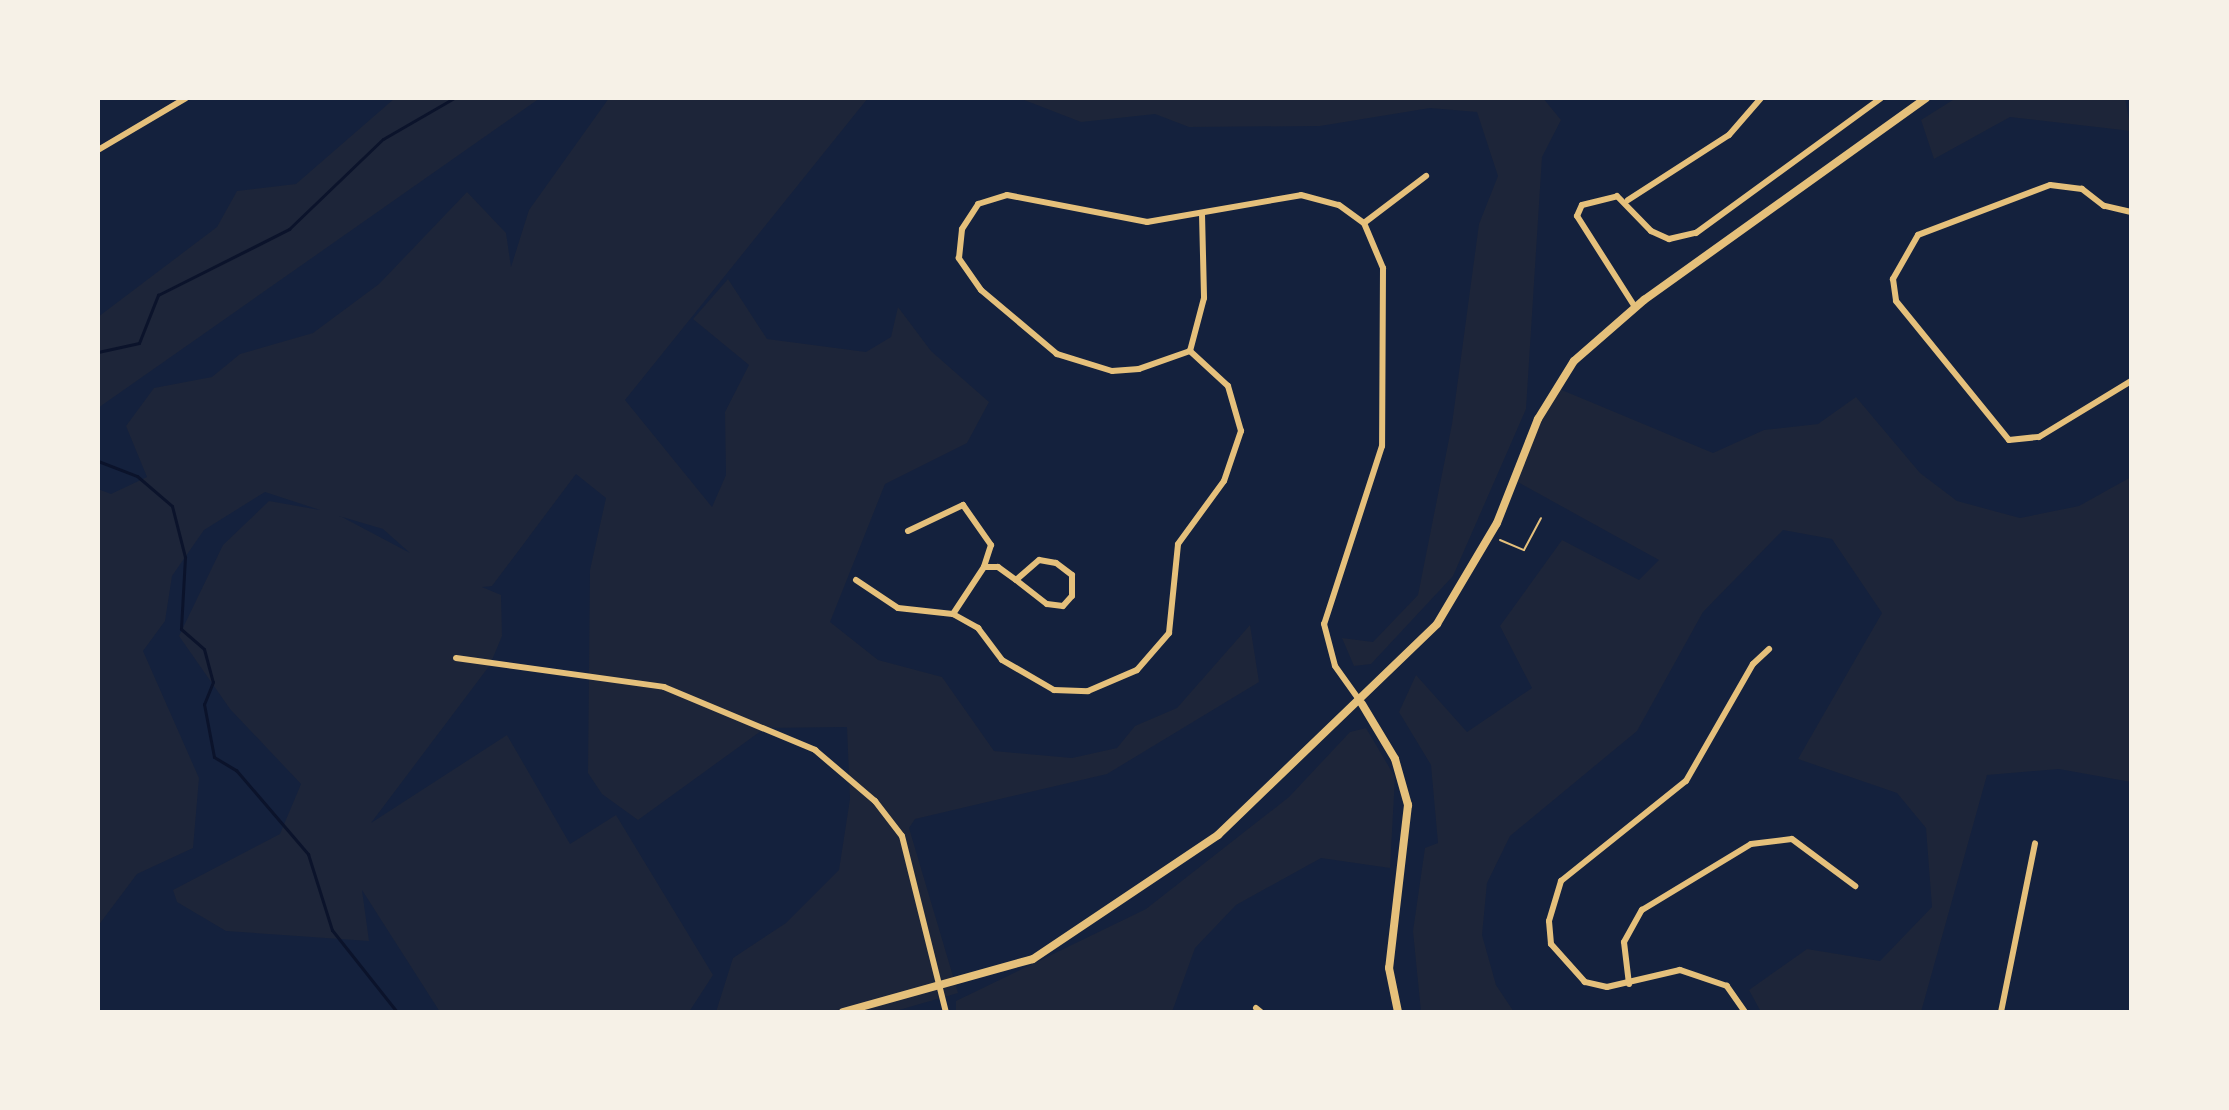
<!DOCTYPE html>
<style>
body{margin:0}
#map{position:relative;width:2229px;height:1110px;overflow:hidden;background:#14213d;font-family:"Noto Serif",serif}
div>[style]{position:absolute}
.green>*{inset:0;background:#1d2539}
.stream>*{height:3px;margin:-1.5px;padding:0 1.5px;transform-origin:1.5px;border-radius:1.5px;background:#0b132b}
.path>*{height:2px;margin:-1px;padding:0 1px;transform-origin:1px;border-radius:1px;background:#e5c07b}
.minor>*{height:6px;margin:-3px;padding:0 3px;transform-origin:3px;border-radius:3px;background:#e5c07b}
.tertiary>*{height:8px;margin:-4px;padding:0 4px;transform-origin:4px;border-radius:4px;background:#e5c07b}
span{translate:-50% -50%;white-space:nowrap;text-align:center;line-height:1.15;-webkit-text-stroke:8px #f6f1e7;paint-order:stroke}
.frame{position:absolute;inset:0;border:100px solid #f6f1e7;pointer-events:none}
</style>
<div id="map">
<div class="green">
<div style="clip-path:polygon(395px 98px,540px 98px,98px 408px,98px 317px,217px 227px,237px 191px,296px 184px)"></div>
<div style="clip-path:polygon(evenodd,609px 98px,868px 98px,625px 400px,712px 507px,726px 475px,725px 412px,749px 365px,693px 319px,728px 279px,767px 339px,866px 352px,891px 337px,898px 307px,931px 351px,989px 402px,967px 443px,885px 484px,830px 622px,878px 660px,942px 677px,994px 751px,1072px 758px,1117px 748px,1135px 726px,1177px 708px,1250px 625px,1259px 682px,1107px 774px,915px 819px,909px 828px,958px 993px,892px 1012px,716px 1012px,733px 958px,786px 923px,839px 870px,850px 799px,847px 727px,765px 728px,638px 820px,602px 794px,588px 773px,590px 570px,606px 498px,576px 474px,492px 586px,482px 587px,501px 595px,502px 636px,490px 665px,371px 823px,507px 735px,570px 844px,616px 815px,713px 975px,689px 1012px,440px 1012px,362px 890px,369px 941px,226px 931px,177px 902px,173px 890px,280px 834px,301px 784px,230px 709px,179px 636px,223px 545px,269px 501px,320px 510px,265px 492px,204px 530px,172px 576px,165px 621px,143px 651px,199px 778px,193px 848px,137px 874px,98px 926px,98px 489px,111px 494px,147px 477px,126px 426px,154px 388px,212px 377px,240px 354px,313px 333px,379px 284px,467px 192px,506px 233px,511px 267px,529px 210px,609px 98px,339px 516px,383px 529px,410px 553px,340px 516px,339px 516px)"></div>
<div style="clip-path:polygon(1019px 98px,1543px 98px,1561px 120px,1542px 157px,1526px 409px,1453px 576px,1371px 664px,1354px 666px,1342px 638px,1373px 642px,1418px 595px,1452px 424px,1479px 224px,1498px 176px,1477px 112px,1430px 108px,1320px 126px,1189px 127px,1155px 114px,1081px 122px)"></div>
<div style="clip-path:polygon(1956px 98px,2125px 98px,2131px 131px,2010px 117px,1934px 159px,1921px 120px)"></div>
<div style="clip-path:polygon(1557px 388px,1713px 453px,1764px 430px,1818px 424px,1856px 397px,1920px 473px,1957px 501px,2020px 518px,2079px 506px,2131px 477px,2131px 782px,2059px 769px,1987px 775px,1921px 1012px,1761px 1012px,1749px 990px,1807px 949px,1880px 961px,1932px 907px,1926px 828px,1897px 793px,1798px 759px,1882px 613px,1832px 539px,1783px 530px,1703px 612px,1637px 731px,1510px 836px,1487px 883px,1482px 935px,1496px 985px,1514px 1012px,1421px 1012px,1413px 931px,1425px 848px,1438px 843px,1431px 765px,1399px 712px,1416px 675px,1467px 732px,1532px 688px,1500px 626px,1562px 540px,1639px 580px,1659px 560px,1514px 480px)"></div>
<div style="clip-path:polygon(1366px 728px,1395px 777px,1390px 868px,1321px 858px,1236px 905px,1195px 948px,1172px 1012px,956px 1012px,956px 1001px,1146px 909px,1289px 797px,1350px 732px)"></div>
</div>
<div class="stream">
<div style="left:98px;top:352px;width:42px;rotate:-12.4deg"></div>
<div style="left:139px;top:343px;width:52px;rotate:-68.4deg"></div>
<div style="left:158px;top:295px;width:147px;rotate:-26.7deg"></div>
<div style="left:289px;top:229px;width:130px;rotate:-43.8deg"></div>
<div style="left:383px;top:139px;width:82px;rotate:-30deg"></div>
<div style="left:98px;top:461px;width:42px;rotate:21deg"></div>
<div style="left:137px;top:476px;width:46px;rotate:40.6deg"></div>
<div style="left:172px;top:506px;width:53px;rotate:75.7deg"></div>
<div style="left:185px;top:557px;width:72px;rotate:93.2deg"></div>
<div style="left:181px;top:629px;width:30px;rotate:41deg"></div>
<div style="left:204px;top:649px;width:34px;rotate:75deg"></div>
<div style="left:213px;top:682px;width:24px;rotate:112deg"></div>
<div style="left:204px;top:704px;width:54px;rotate:79.3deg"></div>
<div style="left:214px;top:757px;width:26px;rotate:31deg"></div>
<div style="left:236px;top:770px;width:111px;rotate:49.4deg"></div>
<div style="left:308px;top:854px;width:80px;rotate:72.5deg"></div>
<div style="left:332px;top:930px;width:105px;rotate:51.6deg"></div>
</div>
<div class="path">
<div style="left:1500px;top:540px;width:26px;rotate:23deg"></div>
<div style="left:1524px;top:550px;width:36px;rotate:-62deg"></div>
</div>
<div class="minor">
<div style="left:98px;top:150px;width:102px;rotate:-30.6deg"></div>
<div style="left:1628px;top:200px;width:120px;rotate:-32.8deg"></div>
<div style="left:1729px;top:135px;width:49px;rotate:-49.1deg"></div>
<div style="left:2131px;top:212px;width:28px;rotate:-167deg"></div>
<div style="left:2104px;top:206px;width:28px;rotate:-142deg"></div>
<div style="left:2082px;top:189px;width:32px;rotate:-173deg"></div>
<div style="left:2050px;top:185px;width:141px;rotate:159.3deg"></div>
<div style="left:1918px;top:235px;width:51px;rotate:119.6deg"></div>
<div style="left:1893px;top:279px;width:22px;rotate:82deg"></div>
<div style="left:1896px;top:301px;width:179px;rotate:50.9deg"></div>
<div style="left:2009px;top:440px;width:30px;rotate:-6deg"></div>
<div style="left:2039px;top:437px;width:108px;rotate:-31.3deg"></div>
<div style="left:1202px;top:214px;width:84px;rotate:88.6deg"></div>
<div style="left:1204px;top:298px;width:55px;rotate:104.8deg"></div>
<div style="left:1190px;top:351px;width:54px;rotate:160.6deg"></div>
<div style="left:1139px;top:369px;width:27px;rotate:176deg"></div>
<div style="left:1112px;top:371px;width:58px;rotate:-162.8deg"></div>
<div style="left:1057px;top:354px;width:99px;rotate:-139.9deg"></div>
<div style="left:981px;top:290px;width:39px;rotate:-125deg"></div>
<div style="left:959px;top:258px;width:29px;rotate:-84deg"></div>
<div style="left:962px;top:229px;width:30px;rotate:-57deg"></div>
<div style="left:978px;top:204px;width:30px;rotate:-17deg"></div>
<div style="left:1007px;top:195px;width:143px;rotate:10.9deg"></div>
<div style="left:1147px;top:222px;width:156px;rotate:-9.9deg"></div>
<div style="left:1301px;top:195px;width:39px;rotate:15deg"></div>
<div style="left:1339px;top:205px;width:31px;rotate:36deg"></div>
<div style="left:1364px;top:223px;width:49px;rotate:67.1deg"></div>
<div style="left:1383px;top:268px;width:178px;rotate:90.3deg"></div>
<div style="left:1382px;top:446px;width:187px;rotate:108deg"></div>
<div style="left:1324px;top:624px;width:43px;rotate:75.3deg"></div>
<div style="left:1335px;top:666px;width:43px;rotate:54.5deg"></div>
<div style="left:1364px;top:223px;width:78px;rotate:-37.2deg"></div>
<div style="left:1635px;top:307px;width:108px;rotate:-122.5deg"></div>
<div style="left:1577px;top:216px;width:12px;rotate:-66deg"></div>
<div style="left:1582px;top:205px;width:36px;rotate:-14deg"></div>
<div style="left:1617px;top:196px;width:49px;rotate:45.8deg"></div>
<div style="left:1651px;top:231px;width:20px;rotate:24deg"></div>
<div style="left:1669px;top:239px;width:28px;rotate:-13deg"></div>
<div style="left:1696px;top:233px;width:229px;rotate:-36.1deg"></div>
<div style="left:908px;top:531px;width:61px;rotate:-25.3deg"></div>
<div style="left:963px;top:505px;width:49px;rotate:55deg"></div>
<div style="left:991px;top:545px;width:23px;rotate:108deg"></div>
<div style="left:856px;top:580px;width:50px;rotate:33.7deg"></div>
<div style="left:898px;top:608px;width:55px;rotate:6.2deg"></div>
<div style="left:953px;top:614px;width:29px;rotate:29deg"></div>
<div style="left:978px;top:628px;width:40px;rotate:53deg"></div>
<div style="left:1002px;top:660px;width:60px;rotate:30deg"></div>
<div style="left:1054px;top:690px;width:34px;rotate:2deg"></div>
<div style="left:1088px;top:691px;width:53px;rotate:-23.2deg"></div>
<div style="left:1137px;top:670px;width:49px;rotate:-49.1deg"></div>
<div style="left:1169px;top:633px;width:89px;rotate:-84.2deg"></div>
<div style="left:1178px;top:544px;width:78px;rotate:-53.9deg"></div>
<div style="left:1224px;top:481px;width:53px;rotate:-71.2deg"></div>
<div style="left:1241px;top:431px;width:47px;rotate:-106.1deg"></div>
<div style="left:1228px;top:386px;width:52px;rotate:-137.4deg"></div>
<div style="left:953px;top:614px;width:56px;rotate:-56.6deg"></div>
<div style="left:984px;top:567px;width:14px"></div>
<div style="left:998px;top:567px;width:22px;rotate:36deg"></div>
<div style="left:1016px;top:580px;width:39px;rotate:38deg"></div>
<div style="left:1047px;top:604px;width:16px;rotate:7deg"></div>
<div style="left:1063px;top:606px;width:13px;rotate:-48deg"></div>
<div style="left:1072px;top:596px;width:21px;rotate:-90deg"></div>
<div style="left:1072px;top:575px;width:20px;rotate:-143deg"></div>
<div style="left:1056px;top:563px;width:17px;rotate:-170deg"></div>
<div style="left:1039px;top:560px;width:30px;rotate:139deg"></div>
<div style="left:456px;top:658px;width:210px;rotate:7.9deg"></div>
<div style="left:664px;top:687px;width:164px;rotate:22.6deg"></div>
<div style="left:815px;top:750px;width:79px;rotate:40.4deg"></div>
<div style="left:875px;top:801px;width:44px;rotate:52.4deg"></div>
<div style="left:902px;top:836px;width:181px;rotate:76deg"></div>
<div style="left:1629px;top:984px;width:42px;rotate:-96.8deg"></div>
<div style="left:1624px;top:942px;width:37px;rotate:-61deg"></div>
<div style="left:1642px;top:910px;width:127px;rotate:-31.2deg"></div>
<div style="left:1751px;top:844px;width:41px;rotate:-7deg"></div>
<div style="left:1792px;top:839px;width:79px;rotate:36.7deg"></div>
<div style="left:1256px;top:1008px;width:6px;rotate:39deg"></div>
<div style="left:1745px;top:1012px;width:32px;rotate:-125deg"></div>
<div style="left:1727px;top:986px;width:50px;rotate:-161.2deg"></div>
<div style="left:1680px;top:970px;width:75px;rotate:166.9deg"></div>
<div style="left:1607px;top:987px;width:23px;rotate:-167deg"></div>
<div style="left:1585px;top:982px;width:51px;rotate:-131.8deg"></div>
<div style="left:1551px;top:944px;width:23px;rotate:-95deg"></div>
<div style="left:1549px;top:921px;width:42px;rotate:-73.3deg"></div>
<div style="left:1561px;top:881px;width:160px;rotate:-38.7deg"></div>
<div style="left:1686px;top:781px;width:135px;rotate:-60.2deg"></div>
<div style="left:1753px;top:664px;width:22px;rotate:-43deg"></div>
<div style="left:2001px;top:1012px;width:172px;rotate:-78.6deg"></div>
</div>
<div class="tertiary">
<div style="left:1362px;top:704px;width:64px;rotate:59deg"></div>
<div style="left:1395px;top:759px;width:48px;rotate:74.2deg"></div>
<div style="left:1408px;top:805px;width:164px;rotate:96.6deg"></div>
<div style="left:1389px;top:968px;width:45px;rotate:78.4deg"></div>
<div style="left:843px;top:1012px;width:197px;rotate:-15.6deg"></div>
<div style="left:1033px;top:959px;width:223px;rotate:-33.8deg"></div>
<div style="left:1218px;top:835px;width:304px;rotate:-43.9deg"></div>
<div style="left:1437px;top:624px;width:117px;rotate:-59.3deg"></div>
<div style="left:1497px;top:523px;width:112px;rotate:-68.5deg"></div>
<div style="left:1538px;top:419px;width:68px;rotate:-58.2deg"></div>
<div style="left:1574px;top:361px;width:93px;rotate:-41.1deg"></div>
<div style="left:1644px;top:300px;width:347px;rotate:-35.6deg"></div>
</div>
<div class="frame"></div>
</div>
